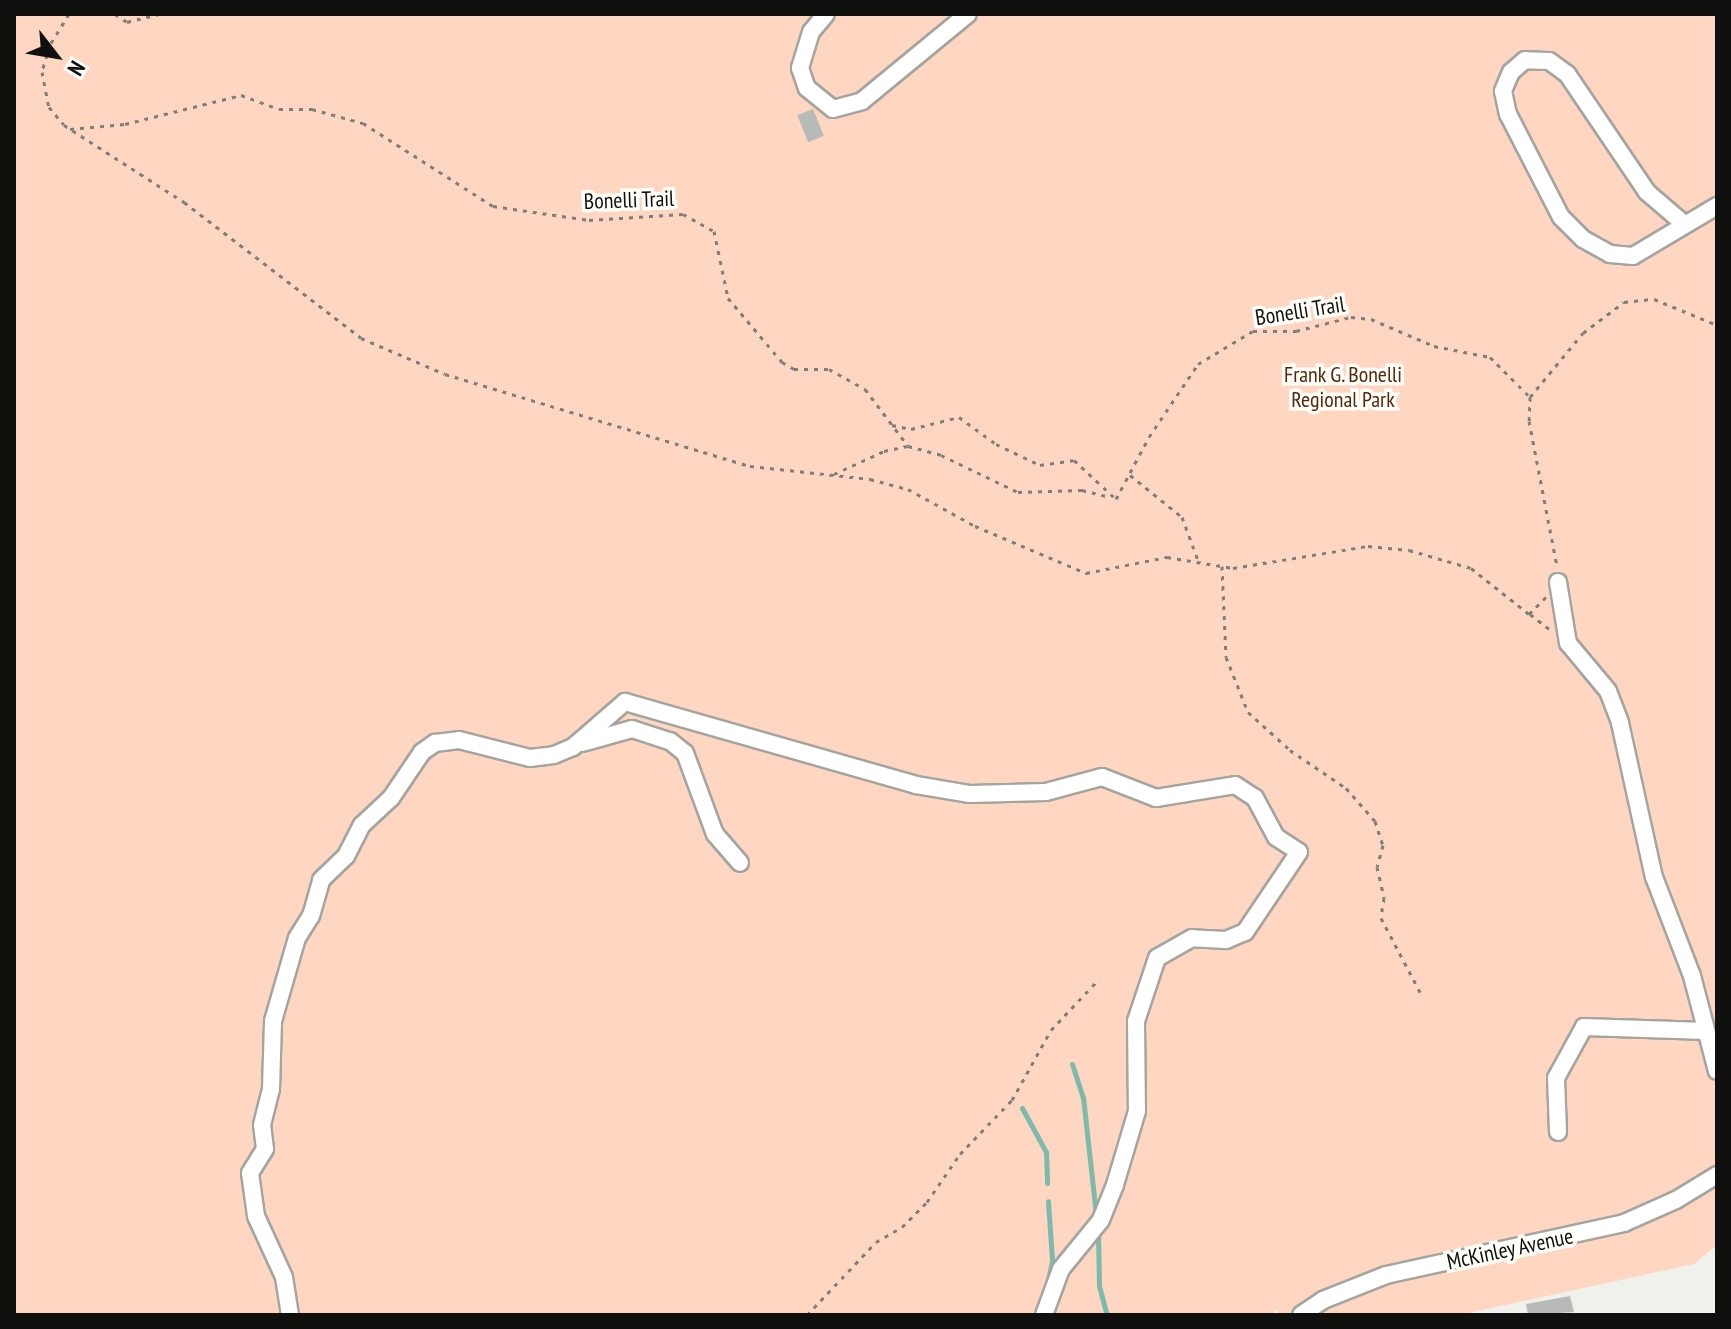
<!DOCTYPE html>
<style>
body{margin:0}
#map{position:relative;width:1731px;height:1329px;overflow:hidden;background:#f1f1eb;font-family:"PT Sans Narrow",sans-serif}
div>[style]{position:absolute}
.green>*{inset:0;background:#fed6c2}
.stream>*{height:5px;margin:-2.5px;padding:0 2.5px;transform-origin:2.5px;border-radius:2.5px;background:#7cbaab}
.building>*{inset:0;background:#b7bbb7;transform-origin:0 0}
.path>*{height:3px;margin-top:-1.5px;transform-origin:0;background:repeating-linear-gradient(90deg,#7e7e7a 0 4px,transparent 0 10px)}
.roads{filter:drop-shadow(2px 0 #a4a59f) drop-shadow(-2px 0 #a4a59f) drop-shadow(0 2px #a4a59f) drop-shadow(0 -2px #a4a59f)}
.minor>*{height:16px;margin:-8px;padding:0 8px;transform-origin:8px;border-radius:8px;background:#fff}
span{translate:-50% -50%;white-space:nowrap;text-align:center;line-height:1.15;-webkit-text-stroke:7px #fefff9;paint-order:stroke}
.street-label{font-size:22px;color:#10100e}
.park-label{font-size:22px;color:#55280d}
.frame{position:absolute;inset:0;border:16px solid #10100e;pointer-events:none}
.north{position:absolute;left:16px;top:16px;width:80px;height:80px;-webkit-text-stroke:6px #fefff9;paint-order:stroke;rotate:121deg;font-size:22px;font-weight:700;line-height:32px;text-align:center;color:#10100e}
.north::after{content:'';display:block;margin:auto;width:28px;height:36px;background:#10100e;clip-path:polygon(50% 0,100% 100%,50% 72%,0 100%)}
</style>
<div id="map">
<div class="green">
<div style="clip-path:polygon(14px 14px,1717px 14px,1717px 1245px,1694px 1264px,1459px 1315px,1281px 1315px,1277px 1310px,1271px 1315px,14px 1315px)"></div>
</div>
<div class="stream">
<div style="left:1072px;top:1064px;width:35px;rotate:72deg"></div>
<div style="left:1083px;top:1097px;width:119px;rotate:83.7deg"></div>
<div style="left:1022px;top:1108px;width:50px;rotate:61.4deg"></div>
<div style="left:1046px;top:1152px;width:31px;rotate:88deg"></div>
<div style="left:1098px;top:1233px;width:53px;rotate:88.9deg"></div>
<div style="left:1099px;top:1286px;width:30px;rotate:75deg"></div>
<div style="left:1045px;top:1294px;width:35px;rotate:-78deg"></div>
<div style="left:1052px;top:1260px;width:59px;rotate:-93.9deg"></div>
</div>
<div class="building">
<div style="left:813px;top:109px;width:29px;height:17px;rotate:68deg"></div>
<div style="clip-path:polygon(1570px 1296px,1574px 1312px,1528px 1315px,1526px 1304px)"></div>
</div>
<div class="path">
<div style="left:69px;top:14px;width:36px;rotate:122deg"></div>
<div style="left:50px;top:45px;width:28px;rotate:107deg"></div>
<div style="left:42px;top:72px;width:36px;rotate:79deg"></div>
<div style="left:49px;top:107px;width:23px;rotate:50deg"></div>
<div style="left:64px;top:125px;width:143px;rotate:32.7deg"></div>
<div style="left:184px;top:202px;width:223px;rotate:37.5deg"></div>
<div style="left:361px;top:338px;width:91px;rotate:23.2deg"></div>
<div style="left:445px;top:374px;width:319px;rotate:16.8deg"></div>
<div style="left:750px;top:466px;width:121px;rotate:6.2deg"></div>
<div style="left:870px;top:479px;width:39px;rotate:15deg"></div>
<div style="left:908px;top:489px;width:77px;rotate:28.9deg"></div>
<div style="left:975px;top:526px;width:121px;rotate:22.9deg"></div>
<div style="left:1086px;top:573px;width:83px;rotate:-11.2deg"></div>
<div style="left:1167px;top:557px;width:67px;rotate:9.5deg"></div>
<div style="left:1233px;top:568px;width:137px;rotate:-9.3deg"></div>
<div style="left:1368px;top:546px;width:41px;rotate:5.6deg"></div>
<div style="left:1409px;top:550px;width:65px;rotate:16.2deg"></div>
<div style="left:1471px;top:568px;width:74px;rotate:38.4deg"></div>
<div style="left:1529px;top:614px;width:24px;rotate:-45deg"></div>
<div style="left:115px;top:14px;width:14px;rotate:34deg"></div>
<div style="left:127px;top:22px;width:32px;rotate:-14deg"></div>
<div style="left:70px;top:129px;width:55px;rotate:-5.2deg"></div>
<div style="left:125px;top:124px;width:120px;rotate:-14deg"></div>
<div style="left:241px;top:95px;width:40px;rotate:20.2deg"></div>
<div style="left:279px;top:109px;width:33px"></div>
<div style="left:312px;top:109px;width:53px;rotate:15.4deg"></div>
<div style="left:363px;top:123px;width:154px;rotate:32.6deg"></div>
<div style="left:493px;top:206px;width:97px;rotate:8.3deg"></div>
<div style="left:589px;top:220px;width:94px;rotate:-3.7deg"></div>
<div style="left:683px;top:214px;width:35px;rotate:29deg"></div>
<div style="left:714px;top:231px;width:68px;rotate:78.2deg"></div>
<div style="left:728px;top:298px;width:84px;rotate:49.8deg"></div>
<div style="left:782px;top:362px;width:14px;rotate:30deg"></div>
<div style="left:794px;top:369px;width:35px"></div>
<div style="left:829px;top:369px;width:41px;rotate:29.1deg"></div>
<div style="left:865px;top:389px;width:71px;rotate:53deg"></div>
<div style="left:908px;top:446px;width:34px;rotate:15deg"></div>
<div style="left:941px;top:455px;width:85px;rotate:25.7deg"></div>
<div style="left:1018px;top:492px;width:64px;rotate:-1.8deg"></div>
<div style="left:1082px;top:490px;width:29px;rotate:14deg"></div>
<div style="left:1530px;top:397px;width:24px;rotate:92deg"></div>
<div style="left:1529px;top:421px;width:148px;rotate:79.1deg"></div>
<div style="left:1530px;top:397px;width:83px;rotate:-50.4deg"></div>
<div style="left:1583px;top:333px;width:51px;rotate:-37.1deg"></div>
<div style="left:1624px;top:302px;width:30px;rotate:-6deg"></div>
<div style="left:1654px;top:299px;width:68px;rotate:22.4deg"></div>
<div style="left:892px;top:425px;width:19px;rotate:12deg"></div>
<div style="left:911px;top:429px;width:49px;rotate:-14deg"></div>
<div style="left:959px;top:417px;width:46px;rotate:36.1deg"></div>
<div style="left:996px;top:444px;width:49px;rotate:25.5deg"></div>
<div style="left:1040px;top:465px;width:34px;rotate:-8deg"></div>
<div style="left:1074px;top:460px;width:57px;rotate:42.9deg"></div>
<div style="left:1116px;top:499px;width:70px;rotate:-62deg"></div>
<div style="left:1149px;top:437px;width:88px;rotate:-56.1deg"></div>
<div style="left:1198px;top:364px;width:64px;rotate:-31deg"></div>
<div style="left:1253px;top:331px;width:43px"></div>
<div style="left:1296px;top:331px;width:57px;rotate:-14.3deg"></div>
<div style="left:1351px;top:317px;width:20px;rotate:6deg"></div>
<div style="left:1371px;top:319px;width:69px;rotate:23.2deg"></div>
<div style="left:1434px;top:346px;width:57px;rotate:11.1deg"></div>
<div style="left:1490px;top:357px;width:57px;rotate:45deg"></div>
<div style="left:834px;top:474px;width:55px;rotate:-24.7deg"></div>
<div style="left:884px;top:451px;width:25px;rotate:-12deg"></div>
<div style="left:1130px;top:475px;width:67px;rotate:38.9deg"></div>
<div style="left:1182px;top:517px;width:49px;rotate:69.7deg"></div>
<div style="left:1222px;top:566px;width:91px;rotate:87.5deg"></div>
<div style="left:1226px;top:657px;width:59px;rotate:68.2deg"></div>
<div style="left:1248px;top:712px;width:57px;rotate:42.1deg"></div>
<div style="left:1290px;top:750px;width:68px;rotate:34.2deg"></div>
<div style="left:1346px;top:788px;width:44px;rotate:48.7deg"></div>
<div style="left:1375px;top:821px;width:25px;rotate:72deg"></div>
<div style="left:1383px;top:845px;width:23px;rotate:105deg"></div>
<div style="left:1377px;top:867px;width:32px;rotate:77deg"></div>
<div style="left:1384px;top:898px;width:20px;rotate:99deg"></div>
<div style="left:1381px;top:918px;width:84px;rotate:62.2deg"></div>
<div style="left:1530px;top:614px;width:24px;rotate:38deg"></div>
<div style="left:807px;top:1315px;width:100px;rotate:-46.6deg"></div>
<div style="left:876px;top:1242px;width:30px;rotate:-30deg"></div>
<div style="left:902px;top:1227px;width:35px;rotate:-45deg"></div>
<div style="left:927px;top:1202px;width:58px;rotate:-55.5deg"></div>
<div style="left:960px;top:1154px;width:75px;rotate:-46.1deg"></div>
<div style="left:1012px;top:1100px;width:80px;rotate:-60.9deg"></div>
<div style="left:1051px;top:1030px;width:70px;rotate:-46.7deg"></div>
</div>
<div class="roads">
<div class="minor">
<div style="left:826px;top:14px;width:23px;rotate:130deg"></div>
<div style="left:811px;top:32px;width:38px;rotate:107deg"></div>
<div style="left:800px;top:68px;width:21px;rotate:71deg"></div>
<div style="left:807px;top:88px;width:33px;rotate:39deg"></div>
<div style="left:833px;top:109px;width:30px;rotate:-15deg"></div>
<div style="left:862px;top:101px;width:137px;rotate:-39.4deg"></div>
<div style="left:1683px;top:223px;width:48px;rotate:-139.3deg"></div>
<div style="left:1647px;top:192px;width:143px;rotate:-124.1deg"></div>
<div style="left:1567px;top:74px;width:22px;rotate:-144deg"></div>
<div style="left:1549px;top:61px;width:24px;rotate:-178deg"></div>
<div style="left:1525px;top:60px;width:18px;rotate:139deg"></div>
<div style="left:1511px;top:72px;width:21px;rotate:113deg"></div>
<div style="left:1503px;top:91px;width:24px;rotate:78deg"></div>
<div style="left:1508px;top:114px;width:116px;rotate:62.8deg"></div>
<div style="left:1561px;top:217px;width:31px;rotate:45deg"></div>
<div style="left:1583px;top:239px;width:31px;rotate:29deg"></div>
<div style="left:1610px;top:254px;width:23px;rotate:5deg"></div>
<div style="left:1633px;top:256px;width:98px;rotate:-30.8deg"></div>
<div style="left:1558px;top:582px;width:62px;rotate:80.7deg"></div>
<div style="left:1568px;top:643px;width:62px;rotate:50.2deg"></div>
<div style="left:1608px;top:691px;width:34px;rotate:69deg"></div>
<div style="left:1620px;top:723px;width:158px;rotate:77.6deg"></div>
<div style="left:1654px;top:877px;width:106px;rotate:69deg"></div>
<div style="left:1692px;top:976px;width:98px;rotate:75.3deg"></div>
<div style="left:582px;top:743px;width:52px;rotate:-15.6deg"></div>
<div style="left:632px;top:729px;width:40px;rotate:18deg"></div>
<div style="left:670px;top:741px;width:19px;rotate:39deg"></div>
<div style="left:685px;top:753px;width:86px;rotate:69.7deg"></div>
<div style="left:715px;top:834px;width:38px;rotate:49deg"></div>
<div style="left:1558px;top:1132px;width:54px;rotate:-92.1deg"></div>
<div style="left:1556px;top:1078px;width:58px;rotate:-61.2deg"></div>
<div style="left:1584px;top:1027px;width:122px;rotate:1.9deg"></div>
<div style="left:290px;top:1315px;width:38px;rotate:-99deg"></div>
<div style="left:284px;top:1277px;width:67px;rotate:-114.7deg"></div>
<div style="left:256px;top:1216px;width:43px;rotate:-97.9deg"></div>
<div style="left:250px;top:1173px;width:28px;rotate:-58deg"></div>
<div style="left:265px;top:1149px;width:24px;rotate:-97deg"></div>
<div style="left:262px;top:1125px;width:37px;rotate:-76deg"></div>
<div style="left:271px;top:1089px;width:68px;rotate:-88.3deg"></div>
<div style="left:273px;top:1021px;width:86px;rotate:-73.9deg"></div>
<div style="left:297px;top:938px;width:26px;rotate:-58deg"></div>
<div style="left:311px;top:916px;width:37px;rotate:-74deg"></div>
<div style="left:321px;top:880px;width:35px;rotate:-44deg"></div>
<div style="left:346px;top:856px;width:35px;rotate:-63deg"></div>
<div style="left:362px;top:825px;width:40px;rotate:-43deg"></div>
<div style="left:391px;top:798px;width:55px;rotate:-56deg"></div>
<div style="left:422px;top:752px;width:16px;rotate:-35deg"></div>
<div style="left:435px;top:743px;width:24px;rotate:-7deg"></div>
<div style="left:459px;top:740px;width:73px;rotate:14.2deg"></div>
<div style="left:530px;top:758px;width:24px;rotate:-7deg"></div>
<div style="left:554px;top:755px;width:21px;rotate:-23deg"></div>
<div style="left:573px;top:747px;width:69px;rotate:-40.9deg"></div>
<div style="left:625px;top:702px;width:303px;rotate:15.9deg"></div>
<div style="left:916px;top:785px;width:55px;rotate:9.5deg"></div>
<div style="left:970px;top:794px;width:76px;rotate:-1.5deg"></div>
<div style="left:1046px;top:792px;width:58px;rotate:-15deg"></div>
<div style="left:1102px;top:777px;width:58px;rotate:21.3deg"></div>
<div style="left:1156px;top:798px;width:80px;rotate:-9.3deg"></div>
<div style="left:1235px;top:785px;width:24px;rotate:33deg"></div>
<div style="left:1255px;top:798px;width:44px;rotate:61.7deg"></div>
<div style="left:1276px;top:837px;width:27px;rotate:33deg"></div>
<div style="left:1299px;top:852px;width:97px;rotate:124deg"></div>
<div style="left:1245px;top:932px;width:21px;rotate:157deg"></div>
<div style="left:1226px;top:940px;width:34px;rotate:-177deg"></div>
<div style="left:1192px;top:938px;width:40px;rotate:150.3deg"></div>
<div style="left:1157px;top:958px;width:66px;rotate:108.4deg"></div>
<div style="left:1136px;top:1021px;width:90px;rotate:89.4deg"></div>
<div style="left:1137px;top:1111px;width:77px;rotate:106.6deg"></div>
<div style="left:1115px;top:1185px;width:38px;rotate:112deg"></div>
<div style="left:1101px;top:1220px;width:63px;rotate:129.2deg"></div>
<div style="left:1061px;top:1269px;width:49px;rotate:110.3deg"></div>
<div style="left:1301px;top:1315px;width:27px;rotate:-34deg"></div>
<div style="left:1323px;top:1300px;width:68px;rotate:-21.6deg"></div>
<div style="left:1386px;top:1275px;width:244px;rotate:-12.3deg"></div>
<div style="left:1624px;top:1223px;width:57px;rotate:-23.9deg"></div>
<div style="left:1676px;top:1200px;width:48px;rotate:-31.4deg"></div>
</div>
</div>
<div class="street-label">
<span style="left:629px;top:200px;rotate:-2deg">Bonelli Trail</span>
<span style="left:1300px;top:311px;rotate:-9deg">Bonelli Trail</span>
<span style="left:1510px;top:1249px;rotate:-12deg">McKinley Avenue</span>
</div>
<div class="park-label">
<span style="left:1343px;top:387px">Frank G. Bonelli<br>Regional Park</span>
</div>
<div class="frame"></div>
<div class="north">N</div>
</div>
